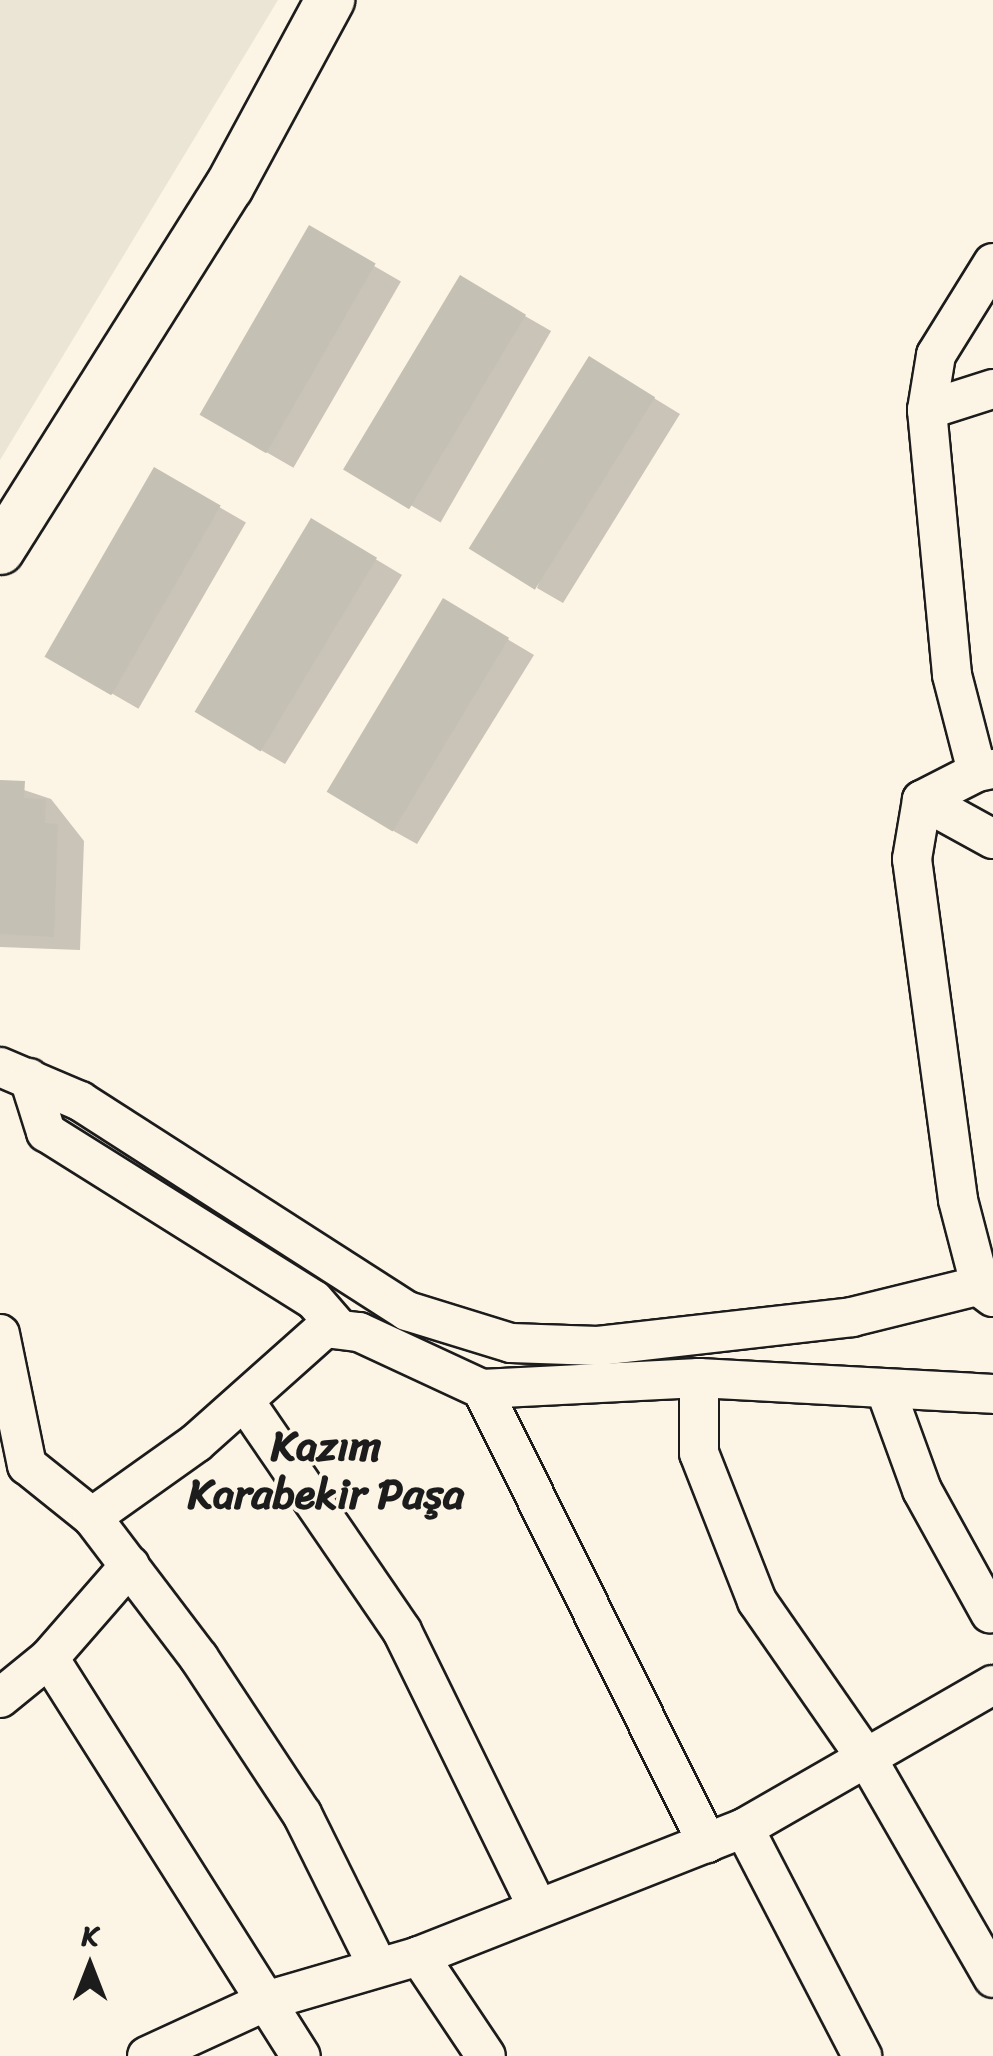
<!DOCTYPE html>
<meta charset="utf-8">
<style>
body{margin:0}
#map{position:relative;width:993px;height:2056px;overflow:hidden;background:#fcf5e5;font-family:Sriracha,sans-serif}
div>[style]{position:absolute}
.built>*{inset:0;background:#ebe5d6}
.shadow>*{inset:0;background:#0003;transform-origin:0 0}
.building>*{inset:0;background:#c4c0b3;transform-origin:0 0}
.roads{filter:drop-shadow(2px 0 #1c1c1c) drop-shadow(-2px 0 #1c1c1c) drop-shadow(0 2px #1c1c1c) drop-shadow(0 -2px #1c1c1c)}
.minor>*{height:38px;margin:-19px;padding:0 19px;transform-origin:19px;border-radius:19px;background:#fcf5e5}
.tertiary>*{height:48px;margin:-24px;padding:0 24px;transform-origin:24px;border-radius:24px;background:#fcf5e5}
span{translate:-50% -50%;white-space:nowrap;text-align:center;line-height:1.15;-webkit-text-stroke:8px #fcf5e5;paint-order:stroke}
.district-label{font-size:42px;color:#1c1c1c;font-weight:700}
.north{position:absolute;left:40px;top:1916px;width:100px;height:100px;-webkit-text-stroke:8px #fcf5e5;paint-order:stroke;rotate:0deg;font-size:28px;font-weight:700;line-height:40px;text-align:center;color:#1c1c1c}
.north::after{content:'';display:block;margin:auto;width:35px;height:45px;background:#1c1c1c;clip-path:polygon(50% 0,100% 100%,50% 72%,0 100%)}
</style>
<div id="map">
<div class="built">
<div style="clip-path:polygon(0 0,278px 0,0 460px)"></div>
</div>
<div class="shadow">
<div style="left:310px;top:229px;width:105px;height:215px;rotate:30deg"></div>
<div style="left:461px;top:279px;width:104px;height:221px;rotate:30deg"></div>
<div style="clip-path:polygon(616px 375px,680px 414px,563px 603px,537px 588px)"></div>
<div style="left:155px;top:470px;width:105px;height:215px;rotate:30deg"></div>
<div style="clip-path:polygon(312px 521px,402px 575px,285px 764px,259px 749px)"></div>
<div style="clip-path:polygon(444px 601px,534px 655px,417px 844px,390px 829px)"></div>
<div style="clip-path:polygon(0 782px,51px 799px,84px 841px,80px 950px,0 947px)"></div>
</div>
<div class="building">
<div style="left:309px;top:225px;width:77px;height:219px;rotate:30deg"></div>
<div style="left:460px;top:275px;width:77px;height:227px;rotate:31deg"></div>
<div style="left:589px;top:356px;width:78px;height:227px;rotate:32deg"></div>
<div style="left:154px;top:467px;width:77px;height:219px;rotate:30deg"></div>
<div style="left:311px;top:518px;width:77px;height:226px;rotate:31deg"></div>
<div style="left:443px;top:598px;width:77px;height:226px;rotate:31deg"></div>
<div style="clip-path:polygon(0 780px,25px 781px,24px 798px,46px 799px,45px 823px,58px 824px,54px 937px,0 934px)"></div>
</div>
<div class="roads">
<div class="minor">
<div style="left:993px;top:263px;width:108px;rotate:121.8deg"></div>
<div style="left:936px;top:355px;width:56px;rotate:99.3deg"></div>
<div style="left:927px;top:410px;width:266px;rotate:84.6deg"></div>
<div style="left:952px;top:675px;width:100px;rotate:75.5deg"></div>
<div style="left:977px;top:772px;width:16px;rotate:-11deg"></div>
<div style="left:927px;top:410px;width:69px;rotate:-17.7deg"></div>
<div style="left:977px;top:772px;width:62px;rotate:153deg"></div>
<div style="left:922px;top:800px;width:60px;rotate:99.6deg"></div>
<div style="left:912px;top:859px;width:344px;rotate:82.3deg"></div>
<div style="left:958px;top:1200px;width:91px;rotate:75.4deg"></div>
<div style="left:981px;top:1288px;width:15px;rotate:37deg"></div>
<div style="left:922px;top:800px;width:81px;rotate:28.8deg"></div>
<div style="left:0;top:1067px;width:87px;rotate:23deg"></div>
<div style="left:80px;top:1101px;width:389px;rotate:32.7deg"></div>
<div style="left:407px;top:1311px;width:109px;rotate:17.1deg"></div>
<div style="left:511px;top:1343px;width:87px;rotate:2deg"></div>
<div style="left:598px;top:1346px;width:256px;rotate:-6.5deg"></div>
<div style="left:852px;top:1317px;width:145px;rotate:-13.9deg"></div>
<div style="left:29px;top:1078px;width:57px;rotate:72.5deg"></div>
<div style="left:46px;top:1132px;width:316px;rotate:32.1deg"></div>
<div style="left:314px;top:1300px;width:35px;rotate:49deg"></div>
<div style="left:0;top:1334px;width:134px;rotate:78.4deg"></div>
<div style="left:27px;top:1465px;width:83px;rotate:38.7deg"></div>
<div style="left:92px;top:1517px;width:177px;rotate:52.8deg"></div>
<div style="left:199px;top:1658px;width:187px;rotate:56.6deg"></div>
<div style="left:302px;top:1814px;width:169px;rotate:63.6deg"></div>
<div style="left:699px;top:1378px;width:75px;rotate:90deg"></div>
<div style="left:699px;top:1453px;width:159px;rotate:68.6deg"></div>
<div style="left:757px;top:1601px;width:196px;rotate:55.2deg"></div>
<div style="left:869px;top:1762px;width:249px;rotate:60.1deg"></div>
<div style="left:482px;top:1389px;width:507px;rotate:63.64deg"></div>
<div style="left:886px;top:1391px;width:105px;rotate:70deg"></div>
<div style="left:922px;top:1490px;width:141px;rotate:61.1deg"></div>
<div style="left:246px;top:1403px;width:276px;rotate:55.6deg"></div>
<div style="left:402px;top:1631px;width:309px;rotate:63.9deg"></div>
<div style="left:92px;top:1517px;width:128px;rotate:-35.4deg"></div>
<div style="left:196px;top:1443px;width:173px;rotate:-41.7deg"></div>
<div style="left:325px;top:1328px;width:34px;rotate:7deg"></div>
<div style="left:359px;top:1332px;width:136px;rotate:24.9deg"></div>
<div style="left:482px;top:1389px;width:217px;rotate:-2.9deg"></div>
<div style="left:699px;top:1378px;width:294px;rotate:3.1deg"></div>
<div style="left:49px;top:1658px;width:471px;rotate:57.7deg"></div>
<div style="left:0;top:1698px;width:63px;rotate:-39.2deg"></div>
<div style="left:49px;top:1658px;width:123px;rotate:-48.9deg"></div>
<div style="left:744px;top:1828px;width:257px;rotate:62.6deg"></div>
<div style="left:419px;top:1956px;width:120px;rotate:56.2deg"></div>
<div style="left:147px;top:2056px;width:134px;rotate:-24.7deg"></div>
<div style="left:269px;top:2000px;width:156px;rotate:-16.3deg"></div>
<div style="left:419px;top:1956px;width:349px;rotate:-21.5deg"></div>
<div style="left:744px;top:1828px;width:287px;rotate:-29.9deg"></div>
</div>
<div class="tertiary">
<div style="left:0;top:550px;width:429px;rotate:-57.8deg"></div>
<div style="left:229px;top:187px;width:213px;rotate:-61.6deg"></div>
</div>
</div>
<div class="district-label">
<span style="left:326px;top:1470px">Kazım<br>Karabekir Paşa</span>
</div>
<div class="north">K</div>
</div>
